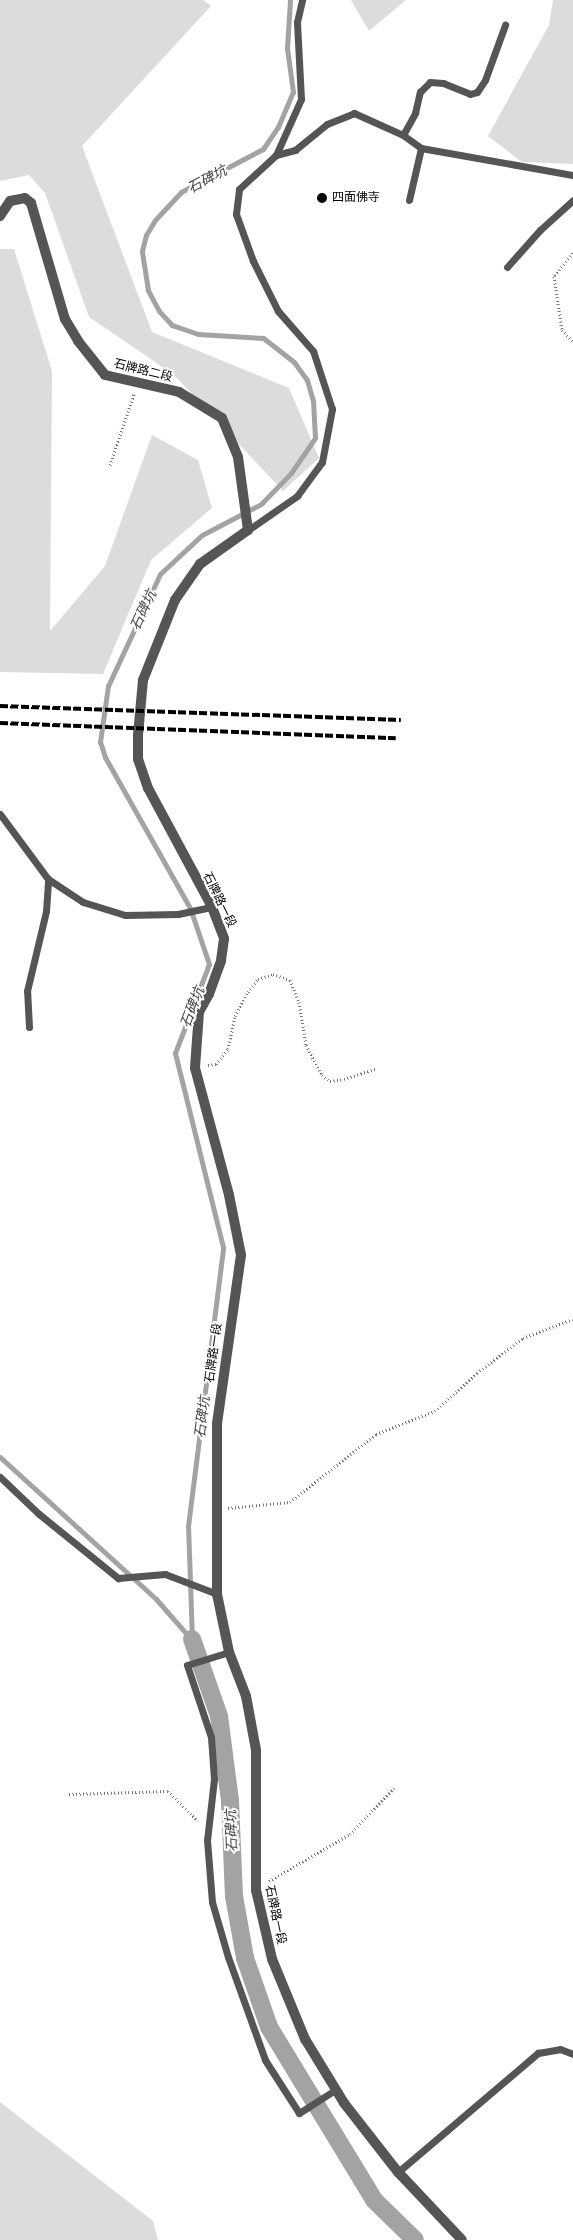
<!DOCTYPE html>
<meta charset="utf-8">
<style>
body{margin:0}
#map{position:relative;width:573px;height:2240px;overflow:hidden;background:#fff;font-family:"Asap Condensed","Noto Sans TC",sans-serif}
div>[style]{position:absolute}
.green>*{inset:0;background:#dcdcdc}
.stream>*{height:5px;margin:-2.5px;padding:0 2.5px;transform-origin:2.5px;border-radius:2.5px;background:#a3a3a3}
.canal>*{height:18px;margin:-9px;padding:0 9px;transform-origin:9px;border-radius:9px;background:#a3a3a3}
.path>*{height:3px;margin-top:-1.5px;transform-origin:0;background:repeating-linear-gradient(90deg,#777 0 1px,transparent 0 3.5px)}
.service>*{height:7px;margin:-3.5px;padding:0 3.5px;transform-origin:3.5px;border-radius:3.5px;background:#555}
.tertiary>*{height:10px;margin:-5px;padding:0 5px;transform-origin:5px;border-radius:5px;background:#555}
.rail>*{height:4px;margin-top:-2px;transform-origin:0;background:repeating-linear-gradient(90deg,#000 0 8px,transparent 0 10.5px)}
.dots>*{width:14px;height:14px;translate:-50% -50%;box-sizing:border-box;border:2px solid #fff;border-radius:50%}
span{translate:-50% -50%;white-space:nowrap;text-align:center;line-height:1.15;-webkit-text-stroke:4px #fff;paint-order:stroke}
.poi-label{font-size:12px;color:#000}
.left{translate:0 -50%;text-align:left}
.street-label{font-size:12px;color:#000}
.water-label{font-size:14px;color:#444;font-style:italic}
</style>
<div id="map">
<div class="green">
<div style="clip-path:polygon(0 0,203px 0,211px 6px,82px 146px,152px 332px,289px 388px,319px 458px,283px 491px,174px 375px,89px 317px,45px 193px,29px 175px,0 181px)"></div>
<div style="clip-path:polygon(351px 0,406px 0,369px 31px)"></div>
<div style="clip-path:polygon(553px 0,573px 0,573px 164px,522px 162px,488px 136px,549px 25px)"></div>
<div style="clip-path:polygon(0 249px,14px 249px,52px 371px,50px 631px,105px 566px,152px 435px,198px 460px,212px 508px,151px 560px,103px 674px,0 672px)"></div>
<div style="clip-path:polygon(0 2102px,153px 2221px,158px 2240px,0 2240px)"></div>
</div>
<div class="stream">
<div style="left:0;top:1457px;width:211px;rotate:42.3deg"></div>
<div style="left:156px;top:1599px;width:53px;rotate:48.8deg"></div>
<div style="left:192px;top:1639px;width:113px;rotate:-92deg"></div>
<div style="left:188px;top:1526px;width:281px;rotate:-82.8deg"></div>
<div style="left:223px;top:1247px;width:200px;rotate:-103.9deg"></div>
<div style="left:175px;top:1053px;width:95px;rotate:-69.1deg"></div>
<div style="left:209px;top:964px;width:59px;rotate:-108.7deg"></div>
<div style="left:190px;top:908px;width:173px;rotate:-119.4deg"></div>
<div style="left:105px;top:757px;width:16px;rotate:-108deg"></div>
<div style="left:100px;top:742px;width:57px;rotate:-81.9deg"></div>
<div style="left:108px;top:686px;width:123px;rotate:-65.1deg"></div>
<div style="left:160px;top:574px;width:57px;rotate:-42.9deg"></div>
<div style="left:202px;top:535px;width:67px;rotate:-27.7deg"></div>
<div style="left:261px;top:504px;width:43px;rotate:-45.9deg"></div>
<div style="left:291px;top:473px;width:42px;rotate:-55.6deg"></div>
<div style="left:315px;top:438px;width:37px;rotate:-93deg"></div>
<div style="left:313px;top:401px;width:22px;rotate:-106deg"></div>
<div style="left:307px;top:380px;width:22px;rotate:-126deg"></div>
<div style="left:294px;top:362px;width:39px;rotate:-142deg"></div>
<div style="left:263px;top:338px;width:65px;rotate:-176.5deg"></div>
<div style="left:198px;top:334px;width:28px;rotate:-161deg"></div>
<div style="left:172px;top:325px;width:19px;rotate:-133deg"></div>
<div style="left:159px;top:311px;width:24px;rotate:-118deg"></div>
<div style="left:148px;top:290px;width:39px;rotate:-99deg"></div>
<div style="left:142px;top:251px;width:16px;rotate:-76deg"></div>
<div style="left:146px;top:235px;width:17px;rotate:-59deg"></div>
<div style="left:155px;top:220px;width:38px;rotate:-47deg"></div>
<div style="left:181px;top:192px;width:93px;rotate:-27.7deg"></div>
<div style="left:263px;top:149px;width:27px;rotate:-56deg"></div>
<div style="left:278px;top:127px;width:38px;rotate:-67deg"></div>
<div style="left:293px;top:92px;width:44px;rotate:-97.8deg"></div>
<div style="left:287px;top:48px;width:48px;rotate:-86.4deg"></div>
</div>
<div class="canal">
<div style="left:192px;top:1639px;width:82px;rotate:70.7deg"></div>
<div style="left:219px;top:1716px;width:86px;rotate:82.6deg"></div>
<div style="left:230px;top:1801px;width:95px;rotate:87.6deg"></div>
<div style="left:234px;top:1896px;width:63px;rotate:79.9deg"></div>
<div style="left:245px;top:1958px;width:73px;rotate:70.8deg"></div>
<div style="left:269px;top:2027px;width:202px;rotate:58.7deg"></div>
<div style="left:374px;top:2200px;width:57px;rotate:44.3deg"></div>
</div>
<div class="path">
<div style="left:573px;top:253px;width:30px;rotate:130deg"></div>
<div style="left:554px;top:276px;width:55px;rotate:81.6deg"></div>
<div style="left:562px;top:330px;width:16px;rotate:47deg"></div>
<div style="left:110px;top:465px;width:75px;rotate:-71.3deg"></div>
<div style="left:208px;top:1065px;width:8px;rotate:-7deg"></div>
<div style="left:216px;top:1064px;width:19px;rotate:-51deg"></div>
<div style="left:228px;top:1049px;width:34px;rotate:-78deg"></div>
<div style="left:235px;top:1016px;width:27px;rotate:-62deg"></div>
<div style="left:248px;top:992px;width:16px;rotate:-52deg"></div>
<div style="left:258px;top:979px;width:16px;rotate:-18deg"></div>
<div style="left:273px;top:974px;width:18px;rotate:19deg"></div>
<div style="left:290px;top:980px;width:24px;rotate:68deg"></div>
<div style="left:299px;top:1002px;width:44px;rotate:80.8deg"></div>
<div style="left:306px;top:1045px;width:34px;rotate:62deg"></div>
<div style="left:322px;top:1075px;width:10px;rotate:37deg"></div>
<div style="left:330px;top:1081px;width:14px;rotate:-8deg"></div>
<div style="left:344px;top:1079px;width:33px;rotate:-18deg"></div>
<div style="left:228px;top:1508px;width:62px;rotate:-5.5deg"></div>
<div style="left:290px;top:1502px;width:110px;rotate:-38.3deg"></div>
<div style="left:376px;top:1434px;width:63px;rotate:-21.3deg"></div>
<div style="left:435px;top:1411px;width:57px;rotate:-42.1deg"></div>
<div style="left:477px;top:1373px;width:58px;rotate:-37.3deg"></div>
<div style="left:523px;top:1338px;width:53px;rotate:-20.8deg"></div>
<div style="left:69px;top:1794px;width:99px;rotate:-1.7deg"></div>
<div style="left:168px;top:1791px;width:42px;rotate:45deg"></div>
<div style="left:269px;top:1881px;width:94px;rotate:-30.1deg"></div>
<div style="left:350px;top:1834px;width:65px;rotate:-46.2deg"></div>
</div>
<div class="service">
<div style="left:403px;top:135px;width:25px;rotate:-61deg"></div>
<div style="left:415px;top:113px;width:22px;rotate:-77deg"></div>
<div style="left:420px;top:92px;width:14px;rotate:-45deg"></div>
<div style="left:430px;top:82px;width:13px;rotate:4deg"></div>
<div style="left:443px;top:83px;width:29px;rotate:22deg"></div>
<div style="left:470px;top:94px;width:7px;rotate:-16deg"></div>
<div style="left:477px;top:92px;width:14px;rotate:-56deg"></div>
<div style="left:485px;top:80px;width:59px;rotate:-70deg"></div>
<div style="left:276px;top:155px;width:20px;rotate:-15deg"></div>
<div style="left:295px;top:150px;width:41px;rotate:-39.1deg"></div>
<div style="left:327px;top:124px;width:29px;rotate:-22deg"></div>
<div style="left:354px;top:113px;width:54px;rotate:24.2deg"></div>
<div style="left:403px;top:135px;width:22px;rotate:36deg"></div>
<div style="left:421px;top:148px;width:154px;rotate:10.1deg"></div>
<div style="left:409px;top:200px;width:53px;rotate:-77deg"></div>
<div style="left:507px;top:267px;width:50px;rotate:-48.3deg"></div>
<div style="left:540px;top:230px;width:45px;rotate:-42.3deg"></div>
<div style="left:248px;top:530px;width:60px;rotate:-34.8deg"></div>
<div style="left:297px;top:496px;width:42px;rotate:-53.7deg"></div>
<div style="left:322px;top:462px;width:54px;rotate:-79.3deg"></div>
<div style="left:332px;top:409px;width:61px;rotate:-108.1deg"></div>
<div style="left:313px;top:351px;width:53px;rotate:-131.2deg"></div>
<div style="left:278px;top:311px;width:56px;rotate:-116.6deg"></div>
<div style="left:253px;top:261px;width:50px;rotate:-109.9deg"></div>
<div style="left:236px;top:214px;width:25px;rotate:-83deg"></div>
<div style="left:239px;top:189px;width:50px;rotate:-42.6deg"></div>
<div style="left:276px;top:155px;width:61px;rotate:-65.9deg"></div>
<div style="left:301px;top:99px;width:77px;rotate:-93deg"></div>
<div style="left:297px;top:22px;width:23px;rotate:-77deg"></div>
<div style="left:0;top:814px;width:81px;rotate:53.6deg"></div>
<div style="left:48px;top:879px;width:42px;rotate:33.3deg"></div>
<div style="left:83px;top:902px;width:44px;rotate:17.2deg"></div>
<div style="left:125px;top:915px;width:53px;rotate:-1.1deg"></div>
<div style="left:178px;top:914px;width:35px;rotate:-12deg"></div>
<div style="left:29px;top:1027px;width:36px;rotate:-93deg"></div>
<div style="left:27px;top:991px;width:82px;rotate:-76.6deg"></div>
<div style="left:46px;top:911px;width:32px;rotate:-86deg"></div>
<div style="left:0;top:1477px;width:54px;rotate:43.5deg"></div>
<div style="left:39px;top:1514px;width:102px;rotate:39deg"></div>
<div style="left:118px;top:1578px;width:47px;rotate:-4.9deg"></div>
<div style="left:165px;top:1574px;width:56px;rotate:21deg"></div>
<div style="left:229px;top:1652px;width:44px;rotate:162.8deg"></div>
<div style="left:187px;top:1665px;width:76px;rotate:71.6deg"></div>
<div style="left:211px;top:1737px;width:42px;rotate:85.9deg"></div>
<div style="left:214px;top:1779px;width:61px;rotate:96.5deg"></div>
<div style="left:207px;top:1840px;width:62px;rotate:85.4deg"></div>
<div style="left:212px;top:1902px;width:57px;rotate:73.8deg"></div>
<div style="left:228px;top:1957px;width:109px;rotate:70.2deg"></div>
<div style="left:265px;top:2060px;width:63px;rotate:57.3deg"></div>
<div style="left:299px;top:2113px;width:43px;rotate:-32.6deg"></div>
<div style="left:398px;top:2172px;width:184px;rotate:-40.4deg"></div>
<div style="left:538px;top:2053px;width:22px;rotate:-10deg"></div>
<div style="left:560px;top:2049px;width:14px;rotate:21deg"></div>
</div>
<div class="tertiary">
<div style="left:0;top:216px;width:18px;rotate:-56deg"></div>
<div style="left:10px;top:201px;width:15px;rotate:-11deg"></div>
<div style="left:25px;top:198px;width:8px;rotate:40deg"></div>
<div style="left:31px;top:203px;width:121px;rotate:73.7deg"></div>
<div style="left:65px;top:319px;width:26px;rotate:59deg"></div>
<div style="left:78px;top:341px;width:43px;rotate:51.5deg"></div>
<div style="left:105px;top:375px;width:76px;rotate:12.9deg"></div>
<div style="left:179px;top:392px;width:50px;rotate:31.2deg"></div>
<div style="left:222px;top:418px;width:42px;rotate:67.7deg"></div>
<div style="left:238px;top:457px;width:74px;rotate:82.2deg"></div>
<div style="left:248px;top:530px;width:59px;rotate:144.7deg"></div>
<div style="left:200px;top:564px;width:44px;rotate:124.8deg"></div>
<div style="left:175px;top:600px;width:86px;rotate:111.8deg"></div>
<div style="left:143px;top:680px;width:55px;rotate:95.2deg"></div>
<div style="left:138px;top:735px;width:24px;rotate:90deg"></div>
<div style="left:138px;top:759px;width:31px;rotate:71deg"></div>
<div style="left:148px;top:788px;width:135px;rotate:61.7deg"></div>
<div style="left:212px;top:907px;width:34px;rotate:69deg"></div>
<div style="left:224px;top:939px;width:22px;rotate:98deg"></div>
<div style="left:221px;top:961px;width:35px;rotate:110deg"></div>
<div style="left:209px;top:994px;width:21px;rotate:119deg"></div>
<div style="left:199px;top:1012px;width:56px;rotate:94.1deg"></div>
<div style="left:195px;top:1068px;width:131px;rotate:75deg"></div>
<div style="left:229px;top:1195px;width:61px;rotate:78.7deg"></div>
<div style="left:241px;top:1255px;width:170px;rotate:98.1deg"></div>
<div style="left:217px;top:1423px;width:171px;rotate:90deg"></div>
<div style="left:217px;top:1594px;width:59px;rotate:78.3deg"></div>
<div style="left:229px;top:1652px;width:47px;rotate:68.9deg"></div>
<div style="left:246px;top:1696px;width:55px;rotate:79.5deg"></div>
<div style="left:256px;top:1750px;width:140px;rotate:90deg"></div>
<div style="left:256px;top:1890px;width:71px;rotate:76.9deg"></div>
<div style="left:272px;top:1959px;width:87px;rotate:67.6deg"></div>
<div style="left:305px;top:2039px;width:75px;rotate:58.6deg"></div>
<div style="left:344px;top:2103px;width:88px;rotate:52deg"></div>
<div style="left:398px;top:2172px;width:93px;rotate:46.7deg"></div>
</div>
<div class="rail">
<div style="left:0;top:706px;width:401px;rotate:2deg"></div>
<div style="left:0;top:723px;width:396px;rotate:2.2deg"></div>
</div>
<div class="dots">
<div style="left:322px;top:198px;background:#000"></div>
</div>
<div class="poi-label">
<span class="left" style="left:332px;top:198px">四面佛寺</span>
</div>
<div class="street-label">
<span style="left:143px;top:371px;rotate:14deg">石牌路二段</span>
<span style="left:219px;top:900px;rotate:64deg">石牌路一段</span>
<span style="left:214px;top:1353px;rotate:-82deg">石牌路一段</span>
<span style="left:275px;top:1915px;rotate:78deg">石牌路一段</span>
</div>
<div class="water-label">
<span style="left:207px;top:179px;rotate:-28deg">石碑坑</span>
<span style="left:143px;top:610px;rotate:-65deg">石碑坑</span>
<span style="left:192px;top:1007px;rotate:-69deg">石碑坑</span>
<span style="left:202px;top:1417px;rotate:-83deg">石碑坑</span>
<span style="left:231px;top:1831px;rotate:-92deg">石碑坑</span>
</div>
</div>
